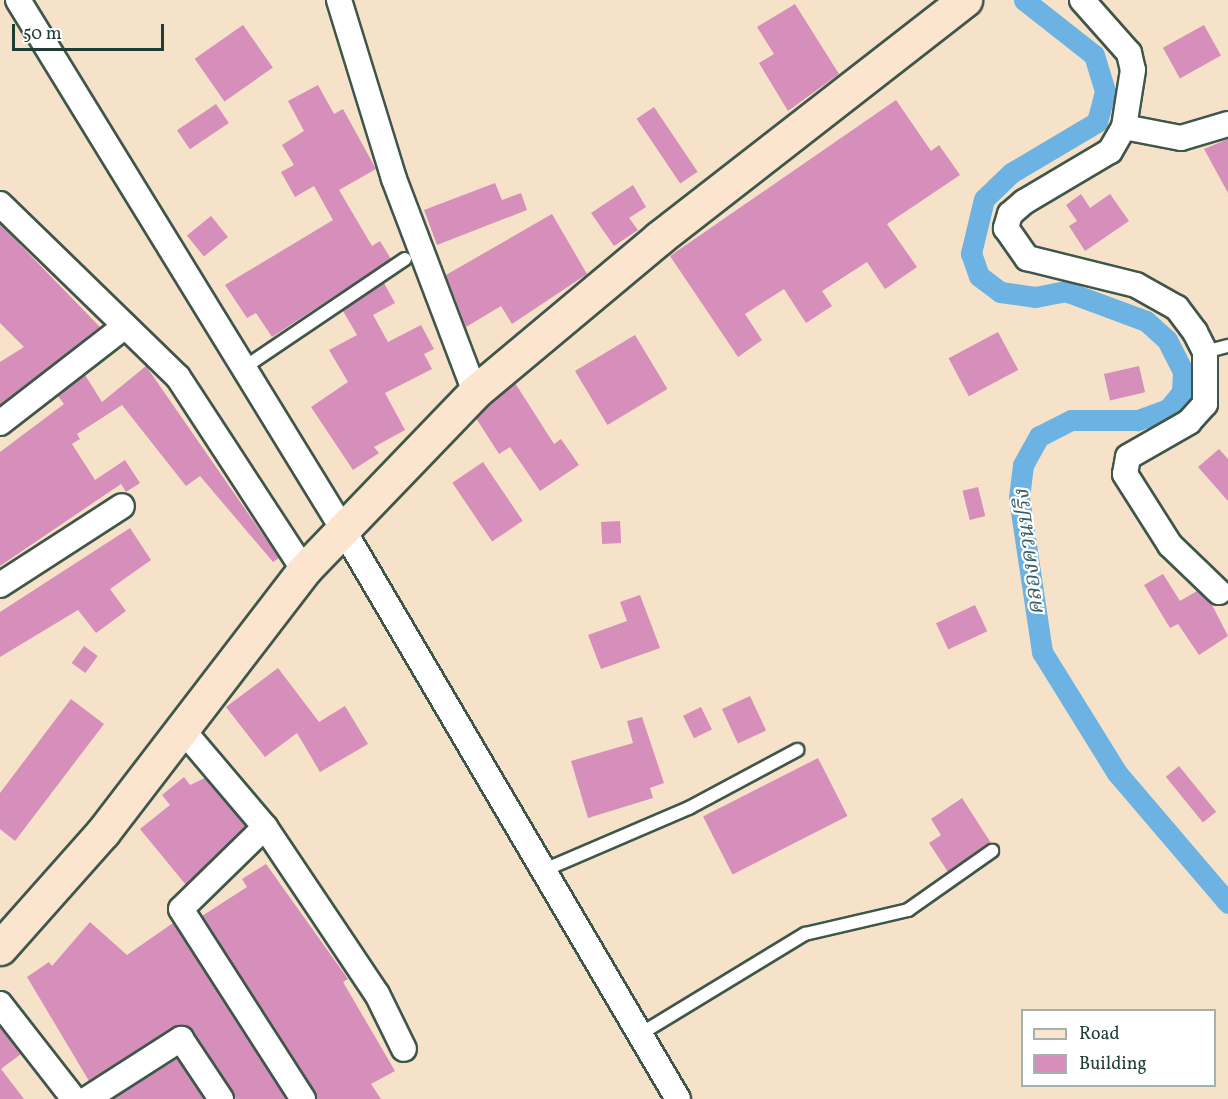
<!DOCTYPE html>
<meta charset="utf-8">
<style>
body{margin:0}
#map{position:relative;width:1228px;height:1099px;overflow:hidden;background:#f5e2c9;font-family:Vollkorn,"Noto Serif Thai",serif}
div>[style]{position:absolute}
.canal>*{height:21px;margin:-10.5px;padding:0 10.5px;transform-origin:10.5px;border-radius:10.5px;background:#6cb2e2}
.building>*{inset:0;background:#d68fba;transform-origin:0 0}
.roads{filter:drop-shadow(2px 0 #3f564a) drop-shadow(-2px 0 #3f564a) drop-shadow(0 2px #3f564a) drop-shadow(0 -2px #3f564a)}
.lane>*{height:12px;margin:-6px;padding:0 6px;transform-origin:6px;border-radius:6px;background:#fff}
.street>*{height:24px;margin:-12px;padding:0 12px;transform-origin:12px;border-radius:12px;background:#fff}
.secondary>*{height:33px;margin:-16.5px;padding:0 16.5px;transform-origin:16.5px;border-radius:16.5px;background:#fbe5cf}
span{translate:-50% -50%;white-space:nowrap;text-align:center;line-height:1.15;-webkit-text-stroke:4.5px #fff;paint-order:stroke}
.water-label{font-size:22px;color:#366068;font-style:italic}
.legend{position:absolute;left:1021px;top:1009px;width:195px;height:78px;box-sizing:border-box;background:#fff;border:2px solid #a5b1ae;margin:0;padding:8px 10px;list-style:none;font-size:18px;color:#1f3d34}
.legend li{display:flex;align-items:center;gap:12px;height:30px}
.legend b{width:30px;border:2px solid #a5b1ae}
.scale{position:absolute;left:12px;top:24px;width:152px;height:27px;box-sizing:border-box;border:3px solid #1f3d34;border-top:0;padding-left:8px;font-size:18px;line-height:21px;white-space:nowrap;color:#1f3d34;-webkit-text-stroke:4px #fff;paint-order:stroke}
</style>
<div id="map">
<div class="canal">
<div style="left:1024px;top:0;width:89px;rotate:38.2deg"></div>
<div style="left:1094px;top:55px;width:39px;rotate:73deg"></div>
<div style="left:1105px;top:92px;width:31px;rotate:105deg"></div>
<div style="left:1097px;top:122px;width:100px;rotate:149.3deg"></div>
<div style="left:1011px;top:173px;width:37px;rotate:136deg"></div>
<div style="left:984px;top:199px;width:56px;rotate:103.5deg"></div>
<div style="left:971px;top:253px;width:24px;rotate:71deg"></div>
<div style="left:979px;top:276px;width:26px;rotate:37deg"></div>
<div style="left:1000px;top:292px;width:35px;rotate:8deg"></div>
<div style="left:1035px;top:297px;width:31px;rotate:-11deg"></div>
<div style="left:1065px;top:291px;width:86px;rotate:20.3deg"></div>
<div style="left:1146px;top:321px;width:28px;rotate:42deg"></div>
<div style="left:1167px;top:340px;width:36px;rotate:63deg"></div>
<div style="left:1183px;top:372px;width:20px;rotate:93deg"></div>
<div style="left:1182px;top:392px;width:22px;rotate:129deg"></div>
<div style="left:1168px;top:409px;width:33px;rotate:160deg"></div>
<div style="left:1137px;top:420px;width:66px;rotate:180deg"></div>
<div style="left:1071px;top:420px;width:36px;rotate:153deg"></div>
<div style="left:1039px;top:436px;width:33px;rotate:119deg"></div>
<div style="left:1023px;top:465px;width:33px;rotate:97deg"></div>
<div style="left:1019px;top:498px;width:156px;rotate:81.5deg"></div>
<div style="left:1042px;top:652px;width:142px;rotate:58.2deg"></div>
<div style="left:1117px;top:773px;width:171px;rotate:49.5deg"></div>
</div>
<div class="building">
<div style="clip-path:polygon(795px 4px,839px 74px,788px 111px,759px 63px,774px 54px,757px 27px)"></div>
<div style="left:243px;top:25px;width:52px;height:59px;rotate:55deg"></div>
<div style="left:1204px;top:25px;width:35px;height:47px;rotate:61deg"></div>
<div style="clip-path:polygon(318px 85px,334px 114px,343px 109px,376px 169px,339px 190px,372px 246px,380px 241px,391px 259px,272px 337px,256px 313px,247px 318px,225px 285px,333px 220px,314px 186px,295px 197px,281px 172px,294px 165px,282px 145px,304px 131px,288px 101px)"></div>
<div style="clip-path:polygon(896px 100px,931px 151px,939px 145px,960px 175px,887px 224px,917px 267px,885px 289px,867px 262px,822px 291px,832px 306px,806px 323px,784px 289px,745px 314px,762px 340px,738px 357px,670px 256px)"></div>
<div style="left:216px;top:104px;width:23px;height:47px;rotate:56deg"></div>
<div style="left:654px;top:107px;width:78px;height:21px;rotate:56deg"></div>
<div style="clip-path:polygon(1228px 139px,1228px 193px,1204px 149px)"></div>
<div style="clip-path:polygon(495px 183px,502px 200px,521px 193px,527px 210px,437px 245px,424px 210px)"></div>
<div style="clip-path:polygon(633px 185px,646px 207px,629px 218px,638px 230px,614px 246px,591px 213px)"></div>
<div style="clip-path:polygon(1081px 194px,1090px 208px,1110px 194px,1129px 221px,1085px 251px,1069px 226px,1077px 221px,1066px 205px)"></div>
<div style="clip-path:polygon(552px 214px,587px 274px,512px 324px,501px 306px,466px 327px,446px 275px)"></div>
<div style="left:211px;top:216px;width:27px;height:31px;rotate:51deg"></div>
<div style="clip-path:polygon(0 224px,100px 327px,0 405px,0 362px,24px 347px,0 323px)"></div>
<div style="clip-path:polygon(384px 283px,395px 303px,373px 315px,388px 342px,421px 325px,434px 349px,424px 354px,432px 369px,385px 393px,405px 430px,374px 447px,379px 453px,353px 470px,311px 407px,348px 382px,329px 350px,357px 335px,343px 311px)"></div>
<div style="left:998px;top:332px;width:43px;height:56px;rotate:62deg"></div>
<div style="left:635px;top:335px;width:63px;height:70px;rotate:59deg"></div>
<div style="clip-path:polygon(146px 366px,279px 558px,273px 562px,200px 476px,186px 486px,122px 405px,77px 434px,80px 439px,72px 444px,95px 480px,125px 460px,140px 483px,126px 492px,121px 484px,0 566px,0 452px,64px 404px,58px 396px,85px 375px,102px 402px)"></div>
<div style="left:1139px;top:366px;width:27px;height:36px;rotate:77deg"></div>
<div style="clip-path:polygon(515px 383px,554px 444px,561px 439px,579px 465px,540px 491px,510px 447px,499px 454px,476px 418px)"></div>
<div style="clip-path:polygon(1219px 449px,1228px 459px,1228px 501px,1198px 467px)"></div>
<div style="left:483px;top:462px;width:71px;height:37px;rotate:56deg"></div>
<div style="left:978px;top:487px;width:30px;height:16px;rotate:76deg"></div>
<div style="left:620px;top:521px;width:22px;height:19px;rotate:87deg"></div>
<div style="clip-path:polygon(130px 528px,151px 560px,110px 589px,126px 611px,96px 633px,78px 610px,0 657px,0 612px)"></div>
<div style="clip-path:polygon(1163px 574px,1180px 601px,1197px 591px,1211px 603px,1228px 636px,1199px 655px,1178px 624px,1170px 628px,1144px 585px)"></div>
<div style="clip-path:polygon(640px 595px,660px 648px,601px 669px,588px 635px,627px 621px,620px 602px)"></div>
<div style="left:975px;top:605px;width:29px;height:43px;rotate:65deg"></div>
<div style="left:84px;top:646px;width:17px;height:21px;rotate:36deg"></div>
<div style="clip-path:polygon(278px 668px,319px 722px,345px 706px,368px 744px,320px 772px,297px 733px,265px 757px,226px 707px)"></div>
<div style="left:750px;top:696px;width:38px;height:31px;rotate:65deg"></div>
<div style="clip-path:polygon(71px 699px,104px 724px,15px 841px,0 829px,0 793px)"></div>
<div style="left:701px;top:707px;width:25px;height:20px;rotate:64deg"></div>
<div style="clip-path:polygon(642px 717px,664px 783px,650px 788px,653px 798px,588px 818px,571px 761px,633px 743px,627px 721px)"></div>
<div style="left:818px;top:758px;width:65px;height:129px;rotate:63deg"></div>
<div style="left:1179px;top:766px;width:59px;height:17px;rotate:51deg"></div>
<div style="clip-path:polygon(184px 777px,190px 785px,205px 778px,246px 826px,186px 885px,140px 829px,170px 805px,162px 795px)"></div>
<div style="clip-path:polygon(962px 798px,991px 843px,948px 872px,929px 843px,941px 835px,931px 819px)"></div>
<div style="clip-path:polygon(266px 864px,348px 979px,343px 982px,395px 1071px,371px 1084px,381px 1099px,317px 1099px,202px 916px,247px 887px,242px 879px)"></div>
<div style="clip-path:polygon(90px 922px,127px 955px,173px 923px,286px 1099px,236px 1099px,193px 1031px,181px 1025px,89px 1081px,27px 977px,49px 962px,52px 966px)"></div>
<div style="clip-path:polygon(0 1027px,21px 1054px,1px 1069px,24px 1099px,0 1099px)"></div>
<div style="clip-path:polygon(177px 1059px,204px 1099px,113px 1099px)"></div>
</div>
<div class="roads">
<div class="lane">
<div style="left:1205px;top:352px;width:24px;rotate:-15deg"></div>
<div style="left:245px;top:367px;width:193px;rotate:-34deg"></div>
<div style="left:542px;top:871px;width:160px;rotate:-23.2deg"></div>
<div style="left:689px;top:808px;width:123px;rotate:-28.2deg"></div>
<div style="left:642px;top:1033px;width:191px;rotate:-31.3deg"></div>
<div style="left:805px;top:934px;width:106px;rotate:-13.1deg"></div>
<div style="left:908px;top:910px;width:103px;rotate:-35.1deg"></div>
</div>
<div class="street">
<div style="left:18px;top:0;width:623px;rotate:58.45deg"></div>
<div style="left:344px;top:531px;width:659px;rotate:59.54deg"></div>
<div style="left:339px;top:0;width:187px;rotate:72.9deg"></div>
<div style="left:394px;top:179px;width:228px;rotate:69.2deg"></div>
<div style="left:1082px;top:0;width:71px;rotate:48.4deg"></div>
<div style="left:1129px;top:53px;width:17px;rotate:77deg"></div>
<div style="left:1133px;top:70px;width:58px;rotate:99deg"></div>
<div style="left:1124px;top:127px;width:28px;rotate:120deg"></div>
<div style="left:1110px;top:151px;width:100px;rotate:149.3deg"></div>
<div style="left:1024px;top:202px;width:18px;rotate:139deg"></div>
<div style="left:1010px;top:214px;width:15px;rotate:106deg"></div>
<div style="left:1006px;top:228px;width:37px;rotate:55deg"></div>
<div style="left:1027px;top:258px;width:112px;rotate:13.9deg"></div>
<div style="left:1136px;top:285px;width:47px;rotate:29.3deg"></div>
<div style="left:1177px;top:308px;width:30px;rotate:53deg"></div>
<div style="left:1195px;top:332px;width:22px;rotate:63deg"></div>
<div style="left:1205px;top:352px;width:52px;rotate:90deg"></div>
<div style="left:1205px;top:404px;width:24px;rotate:132deg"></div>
<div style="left:1189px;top:422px;width:70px;rotate:150.2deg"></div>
<div style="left:1128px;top:457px;width:17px;rotate:100deg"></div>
<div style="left:1125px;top:474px;width:84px;rotate:57.6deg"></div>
<div style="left:1170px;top:545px;width:68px;rotate:43.8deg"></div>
<div style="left:1124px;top:127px;width:58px;rotate:10.9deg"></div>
<div style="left:1181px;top:138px;width:49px;rotate:-16.6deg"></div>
<div style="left:0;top:204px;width:248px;rotate:44.2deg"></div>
<div style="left:178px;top:377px;width:230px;rotate:56.9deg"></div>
<div style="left:0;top:423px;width:158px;rotate:-37.8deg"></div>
<div style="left:0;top:585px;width:145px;rotate:-32.9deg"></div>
<div style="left:181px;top:728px;width:130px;rotate:49.7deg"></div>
<div style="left:265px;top:827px;width:201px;rotate:56.2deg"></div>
<div style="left:377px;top:994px;width:61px;rotate:63.9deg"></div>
<div style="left:265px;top:827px;width:117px;rotate:135.7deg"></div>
<div style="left:181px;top:909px;width:226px;rotate:57.3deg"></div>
<div style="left:0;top:1004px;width:120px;rotate:52.1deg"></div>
<div style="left:87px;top:1099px;width:112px;rotate:-32.6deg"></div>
<div style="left:181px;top:1039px;width:72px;rotate:56.3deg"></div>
</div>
<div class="secondary">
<div style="left:0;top:948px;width:155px;rotate:-48.4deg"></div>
<div style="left:103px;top:832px;width:330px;rotate:-52.5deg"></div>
<div style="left:304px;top:570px;width:247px;rotate:-46.1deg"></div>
<div style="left:475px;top:392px;width:240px;rotate:-39.9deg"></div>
<div style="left:659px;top:238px;width:388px;rotate:-37.9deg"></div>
</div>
</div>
<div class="water-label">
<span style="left:1030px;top:552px;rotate:-97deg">คลองควนปริง</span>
</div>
<ul class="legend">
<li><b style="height:8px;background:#fbe5cf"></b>Road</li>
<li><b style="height:16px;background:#d68fba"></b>Building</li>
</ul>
<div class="scale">50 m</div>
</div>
